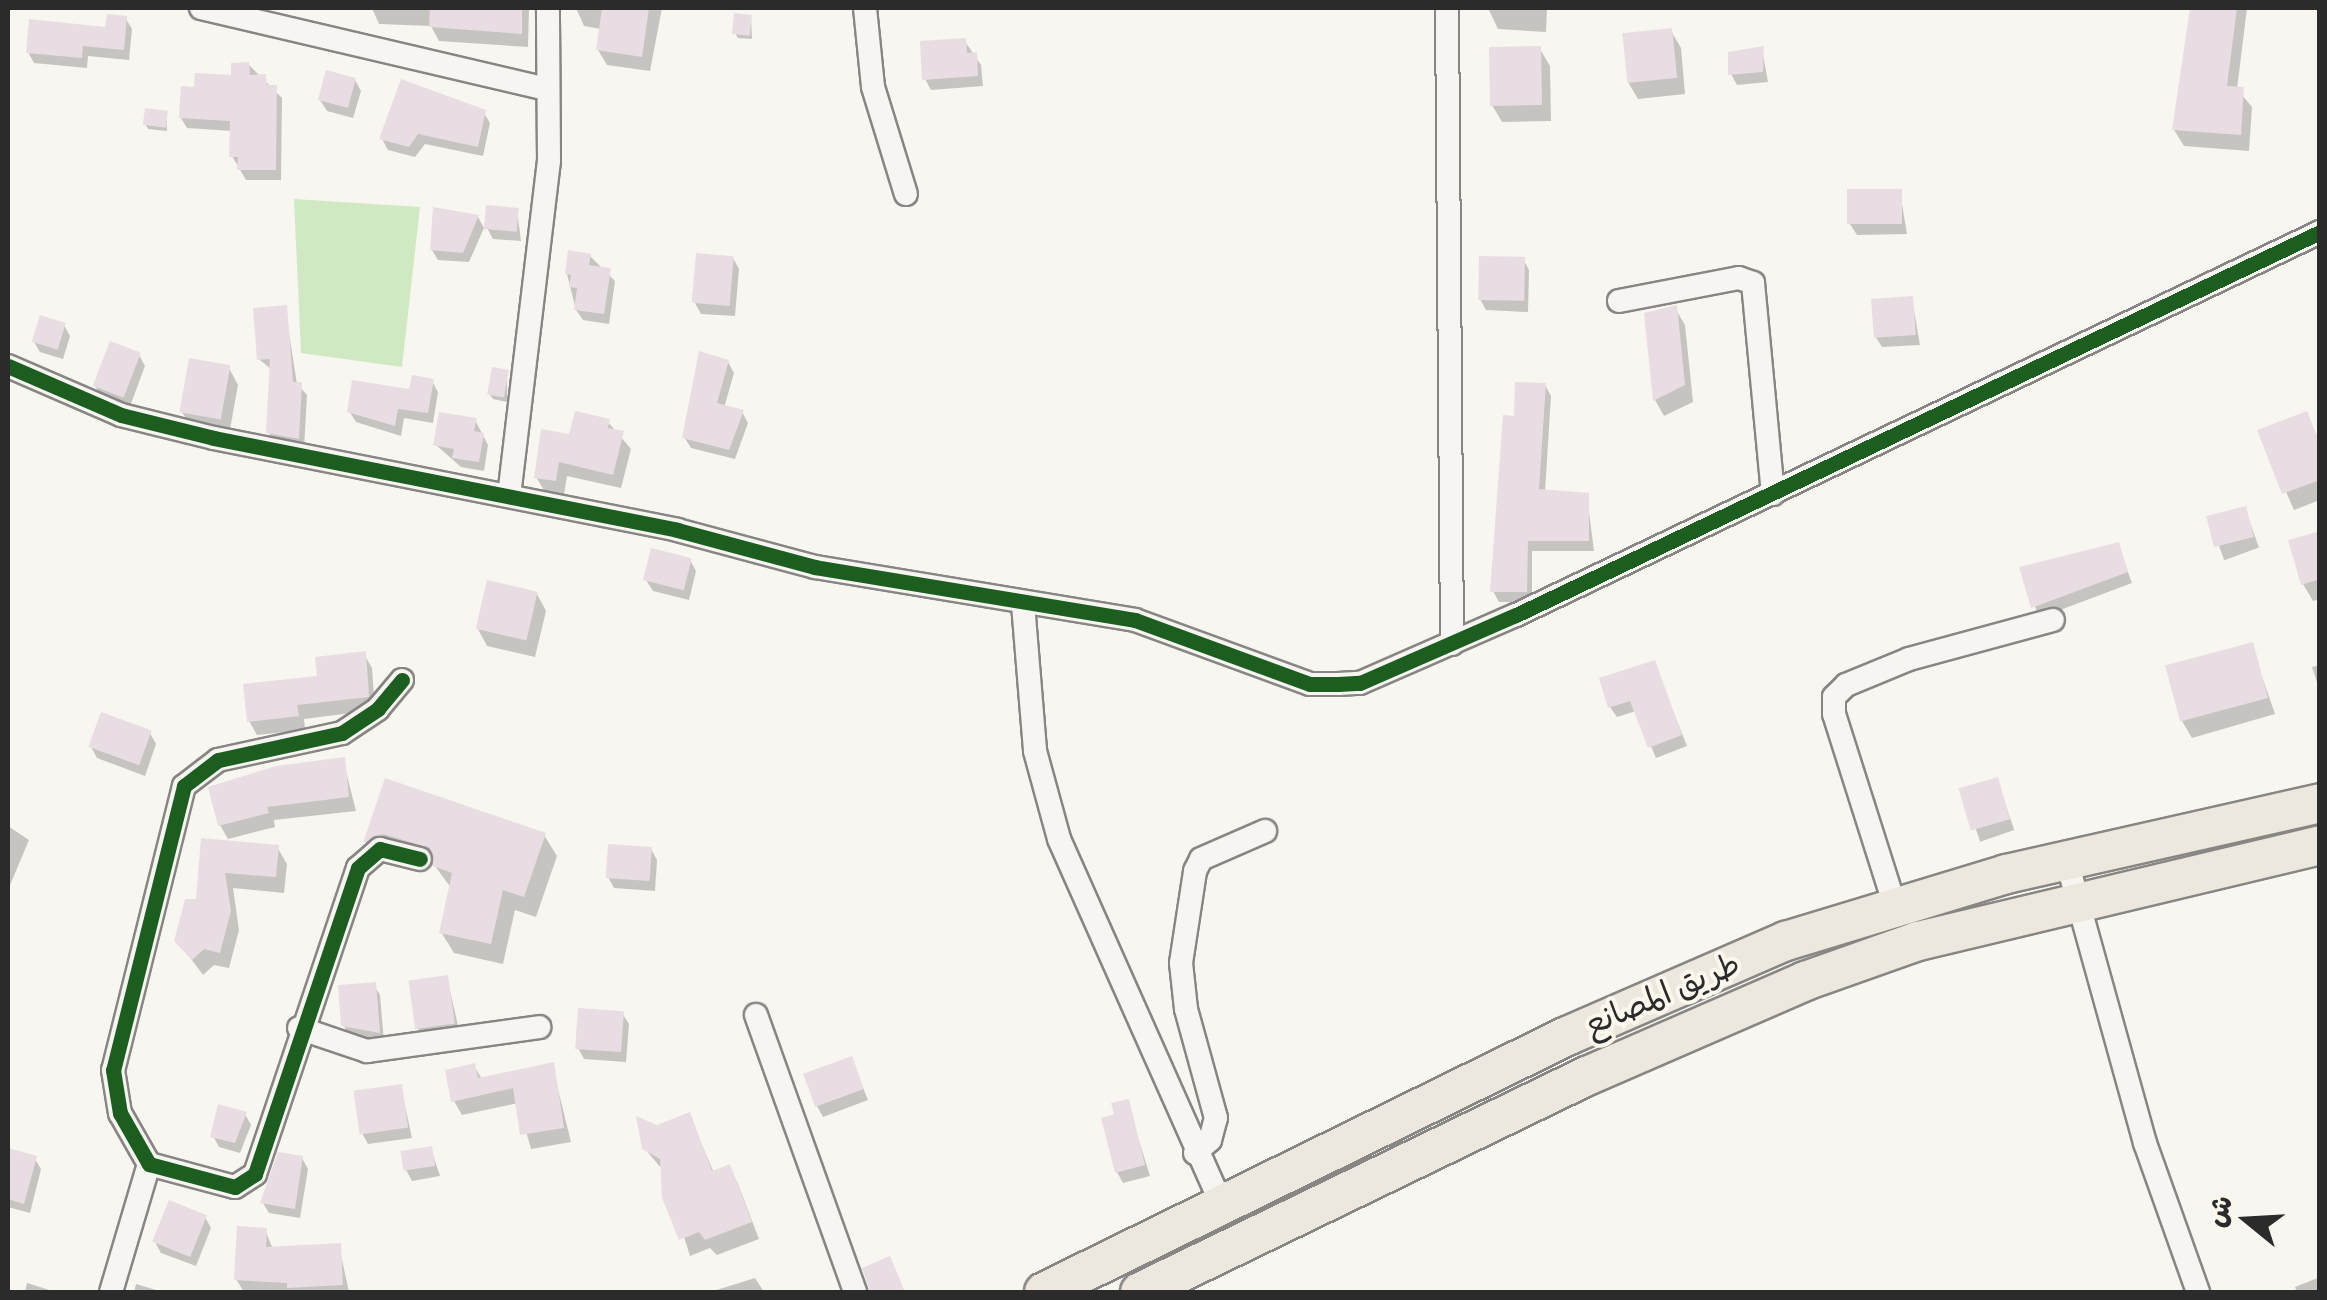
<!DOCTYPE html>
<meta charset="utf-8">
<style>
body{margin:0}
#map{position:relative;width:2327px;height:1300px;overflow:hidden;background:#f8f6f0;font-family:Itim,"Playpen Sans Arabic",sans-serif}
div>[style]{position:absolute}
.green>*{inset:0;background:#d0e9c3}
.shadow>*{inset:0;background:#0003;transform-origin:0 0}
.building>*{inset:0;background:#e8dde2;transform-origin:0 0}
.roads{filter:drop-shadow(2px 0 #878684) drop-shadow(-2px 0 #878684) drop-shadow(0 2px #878684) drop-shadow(0 -2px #878684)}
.minor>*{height:22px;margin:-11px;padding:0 11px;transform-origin:11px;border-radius:11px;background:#f6f5f1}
.primary>*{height:38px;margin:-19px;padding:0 19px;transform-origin:19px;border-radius:19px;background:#ede8dd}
.cycleway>*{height:15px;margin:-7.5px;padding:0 7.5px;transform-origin:7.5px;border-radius:7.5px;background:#1b5e20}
span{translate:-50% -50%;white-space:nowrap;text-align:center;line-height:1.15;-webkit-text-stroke:8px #fbf7ec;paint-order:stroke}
.street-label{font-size:32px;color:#2b2b2b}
.frame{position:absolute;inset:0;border:10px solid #2b2b2b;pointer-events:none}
.north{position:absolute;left:2197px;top:1170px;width:100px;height:100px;-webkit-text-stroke:8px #fbf7ec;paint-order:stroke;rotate:288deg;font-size:28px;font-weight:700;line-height:40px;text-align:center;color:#2b2b2b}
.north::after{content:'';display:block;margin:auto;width:35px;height:45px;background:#2b2b2b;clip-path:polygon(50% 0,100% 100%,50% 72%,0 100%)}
</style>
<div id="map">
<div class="green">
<div style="clip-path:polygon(294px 199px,420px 207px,402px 367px,301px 353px)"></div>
</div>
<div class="shadow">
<div style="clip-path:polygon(372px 8px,529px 8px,528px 47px,439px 41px,431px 26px,379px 24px)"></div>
<div style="clip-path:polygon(576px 8px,662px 8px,650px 71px,607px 65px,598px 50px,601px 29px,584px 26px)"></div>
<div style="clip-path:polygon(1488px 8px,1547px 8px,1546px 32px,1498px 29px)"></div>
<div style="clip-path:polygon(2192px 8px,2247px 8px,2237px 89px,2252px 107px,2249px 151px,2184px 146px,2174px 130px)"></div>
<div style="clip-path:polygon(751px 17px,752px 39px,738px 38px,735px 33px)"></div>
<div style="clip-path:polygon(126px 19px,132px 29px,129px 60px,88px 56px,87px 68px,34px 63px,28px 52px,108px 30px)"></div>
<div style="clip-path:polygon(1671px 31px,1681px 48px,1685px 94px,1638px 99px,1628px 82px)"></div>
<div style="clip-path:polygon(964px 40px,981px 65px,983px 86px,931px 90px,925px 79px)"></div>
<div style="clip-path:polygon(1540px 49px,1550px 66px,1551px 121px,1502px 122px,1492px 105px)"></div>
<div style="clip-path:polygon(1762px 49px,1768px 82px,1737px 85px,1731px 74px)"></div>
<div style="clip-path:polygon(248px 64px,282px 98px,281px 180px,246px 180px,232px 156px,232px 131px,187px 128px,181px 118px,196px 90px,234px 78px)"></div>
<div style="clip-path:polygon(355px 80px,361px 91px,353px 118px,327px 111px,320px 100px)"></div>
<div style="clip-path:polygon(402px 82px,484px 113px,490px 123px,483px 156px,425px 144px,415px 157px,388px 150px,382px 139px)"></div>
<div style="clip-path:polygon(166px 113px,167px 131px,148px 129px,146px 125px)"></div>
<div style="clip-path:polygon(1900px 192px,1907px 234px,1857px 235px,1850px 224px)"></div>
<div style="clip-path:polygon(517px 210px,521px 241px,493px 239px,487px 228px)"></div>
<div style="clip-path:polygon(478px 217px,484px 228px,469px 262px,438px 260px,432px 250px)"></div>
<div style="clip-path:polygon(590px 256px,615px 281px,609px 324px,583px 320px,576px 310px,567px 274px)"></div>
<div style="clip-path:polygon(733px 258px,739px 269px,735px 316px,701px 314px,695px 303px)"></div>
<div style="clip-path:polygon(1523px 259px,1529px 270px,1528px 312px,1486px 310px,1480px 299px)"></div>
<div style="clip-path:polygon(1912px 299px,1920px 345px,1882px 347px,1875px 336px)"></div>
<div style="clip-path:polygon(285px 308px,297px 384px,307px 395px,304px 449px,275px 443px,269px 433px,272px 370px,260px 360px)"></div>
<div style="clip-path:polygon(1675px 308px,1685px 325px,1693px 402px,1664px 416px,1655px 400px,1647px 315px)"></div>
<div style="clip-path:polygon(64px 325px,70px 336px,63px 359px,40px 352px,34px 342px)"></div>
<div style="clip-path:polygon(139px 355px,145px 366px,129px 409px,102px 397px,95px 386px)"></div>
<div style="clip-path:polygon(728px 362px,734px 373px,724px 408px,742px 412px,748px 423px,735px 459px,691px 448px,684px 437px)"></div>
<div style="clip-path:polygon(229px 368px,238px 385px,229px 435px,192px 428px,182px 412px)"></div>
<div style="clip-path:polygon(507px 373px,507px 402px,493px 399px,490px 395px)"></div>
<div style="clip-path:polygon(432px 381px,438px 392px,433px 423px,404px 418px,401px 436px,356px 422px,349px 411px)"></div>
<div style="clip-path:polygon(1545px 385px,1551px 396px,1545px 492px,1587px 496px,1594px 551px,1532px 551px,1532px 602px,1499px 602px,1493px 591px,1517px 418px)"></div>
<div style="clip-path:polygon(2306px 414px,2320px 442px,2320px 500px,2294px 510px,2260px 432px)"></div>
<div style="clip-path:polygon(475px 420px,488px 445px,484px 471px,461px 467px,436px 445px)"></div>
<div style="clip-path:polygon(608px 422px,631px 449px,621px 488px,567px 476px,564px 495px,545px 492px,536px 477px,571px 437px)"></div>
<div style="left:2245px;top:509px;width:41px;height:37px;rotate:70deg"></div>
<div style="clip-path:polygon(2320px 533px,2320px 599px,2313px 601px,2303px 584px)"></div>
<div style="clip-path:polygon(2118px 545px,2132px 583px,2039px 618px,2022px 569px)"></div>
<div style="clip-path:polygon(690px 560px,696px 571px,689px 600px,653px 591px,646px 580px)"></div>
<div style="clip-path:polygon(537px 594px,546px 611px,535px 657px,487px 646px,478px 629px)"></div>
<div style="clip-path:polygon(2251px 645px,2275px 714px,2192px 738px,2182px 721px)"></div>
<div style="clip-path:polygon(364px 654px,372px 668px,375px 710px,304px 719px,305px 730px,257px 735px,249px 721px)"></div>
<div style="clip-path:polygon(1654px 663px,1687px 746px,1656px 758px,1636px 711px,1617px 717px,1610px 707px)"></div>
<div style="clip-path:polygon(2320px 665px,2320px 692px,2312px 667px)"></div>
<div style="clip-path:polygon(150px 733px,156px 744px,145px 776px,97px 758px,91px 747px)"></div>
<div style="clip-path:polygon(343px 760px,356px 811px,274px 820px,275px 827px,228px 839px,220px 825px)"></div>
<div style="left:1997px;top:780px;width:53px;height:36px;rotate:71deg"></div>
<div style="clip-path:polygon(387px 781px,544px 835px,557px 856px,536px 917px,515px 910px,503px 964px,454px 953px,441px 932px,451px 888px,435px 866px,396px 855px,377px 862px,366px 843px)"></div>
<div style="clip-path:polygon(8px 826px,29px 840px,8px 890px)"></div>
<div style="clip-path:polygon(203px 841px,277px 847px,287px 864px,284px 893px,233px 888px,239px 930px,229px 968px,214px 965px,203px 975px,177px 940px,199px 901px)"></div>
<div style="clip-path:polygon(651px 849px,657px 860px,655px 891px,614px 888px,608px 877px)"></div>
<div style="clip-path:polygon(447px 978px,460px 1034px,424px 1039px,418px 1028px)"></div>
<div style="clip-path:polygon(374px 985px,380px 995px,384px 1042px,350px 1037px,344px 1026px)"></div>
<div style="clip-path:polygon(622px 1013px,629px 1024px,626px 1062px,584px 1059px,578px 1048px)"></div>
<div style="clip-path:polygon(851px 1059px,868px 1100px,823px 1117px,817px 1106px)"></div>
<div style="clip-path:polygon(552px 1065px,571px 1142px,531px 1149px,518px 1103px,462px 1115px,454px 1101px,474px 1066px,482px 1079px)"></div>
<div style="clip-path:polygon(401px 1087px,412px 1138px,368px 1144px,362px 1133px)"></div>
<div style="clip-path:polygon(1127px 1102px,1150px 1176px,1123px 1183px,1117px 1172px,1117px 1116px)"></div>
<div style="clip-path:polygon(245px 1114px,251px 1125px,240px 1153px,219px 1147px,213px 1136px)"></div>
<div style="clip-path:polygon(689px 1115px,714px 1173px,729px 1167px,738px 1184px,759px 1239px,717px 1255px,710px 1248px,690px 1256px,663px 1170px,644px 1148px,657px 1128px)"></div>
<div style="clip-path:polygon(431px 1149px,440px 1176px,412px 1181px,406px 1170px)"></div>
<div style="clip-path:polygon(8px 1151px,35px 1159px,41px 1169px,30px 1213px,8px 1207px)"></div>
<div style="clip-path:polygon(302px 1158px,308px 1169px,300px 1218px,269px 1213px,263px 1203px)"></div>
<div style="clip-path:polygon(205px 1217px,211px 1228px,196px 1266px,161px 1253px,155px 1242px)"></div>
<div style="clip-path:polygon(265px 1230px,273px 1249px,339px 1246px,349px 1292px,244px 1292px,236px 1279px)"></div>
<div style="clip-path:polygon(2320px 1277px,2320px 1292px,2297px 1292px,2295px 1287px)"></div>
<div style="clip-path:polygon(755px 1278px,764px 1292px,710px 1292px)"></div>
<div style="clip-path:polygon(27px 1283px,56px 1292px,25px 1292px)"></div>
<div style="clip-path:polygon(136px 1284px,163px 1292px,134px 1292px)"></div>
</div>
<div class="building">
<div style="clip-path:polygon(430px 8px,522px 8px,522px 34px,429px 27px)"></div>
<div style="clip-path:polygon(602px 8px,649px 8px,642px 57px,596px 50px)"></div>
<div style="clip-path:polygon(2190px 8px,2237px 8px,2227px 86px,2244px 87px,2241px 135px,2172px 130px)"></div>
<div style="left:734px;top:13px;width:18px;height:21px;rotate:6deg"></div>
<div style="clip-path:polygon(107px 14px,127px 16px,124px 50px,83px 46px,82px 58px,26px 53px,29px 19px,105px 27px)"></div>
<div style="left:1672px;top:28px;width:50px;height:50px;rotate:84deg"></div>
<div style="clip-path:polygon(966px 38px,967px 53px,977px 52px,978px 76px,922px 80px,920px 41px)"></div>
<div style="left:1541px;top:46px;width:59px;height:52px;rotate:89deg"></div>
<div style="clip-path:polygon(1764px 46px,1763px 72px,1728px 75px,1728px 52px)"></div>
<div style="clip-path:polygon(249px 62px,250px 75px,266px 74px,267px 85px,277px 85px,276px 170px,237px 170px,238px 157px,229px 157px,230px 121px,179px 118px,181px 86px,194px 87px,195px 73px,231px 75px,231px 63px)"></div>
<div style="left:326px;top:70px;width:31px;height:31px;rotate:15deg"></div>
<div style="clip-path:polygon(401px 79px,486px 110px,478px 147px,418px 134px,409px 147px,379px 139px)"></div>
<div style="left:145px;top:108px;width:23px;height:17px;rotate:7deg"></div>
<div style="left:1902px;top:189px;width:35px;height:55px;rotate:90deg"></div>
<div style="left:486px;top:205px;width:33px;height:24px;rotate:5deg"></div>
<div style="clip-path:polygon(433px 207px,479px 215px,463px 253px,430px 250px)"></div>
<div style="clip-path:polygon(568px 250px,591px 254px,589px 265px,611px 268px,604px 314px,574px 310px,577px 288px,569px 287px,571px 275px,565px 274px)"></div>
<div style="left:696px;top:253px;width:38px;height:50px;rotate:5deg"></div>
<div style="left:1479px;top:256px;width:46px;height:44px;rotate:1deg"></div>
<div style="left:1913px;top:296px;width:39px;height:42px;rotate:86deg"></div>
<div style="clip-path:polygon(287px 305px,293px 382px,302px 382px,299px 439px,266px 433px,270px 359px,257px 360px,253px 308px)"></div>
<div style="clip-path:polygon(1677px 305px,1685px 385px,1653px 401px,1644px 313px)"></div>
<div style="left:40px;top:315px;width:27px;height:28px;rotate:17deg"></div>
<div style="left:110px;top:341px;width:33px;height:48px;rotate:21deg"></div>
<div style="clip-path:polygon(699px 351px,729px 360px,717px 403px,744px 410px,729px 450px,682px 438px)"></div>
<div style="left:189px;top:358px;width:42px;height:55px;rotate:10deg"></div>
<div style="left:492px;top:367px;width:17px;height:28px;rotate:10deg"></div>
<div style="clip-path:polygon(412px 375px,434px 379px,428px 413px,398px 409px,395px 426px,347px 412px,352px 380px,409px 389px)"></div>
<div style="clip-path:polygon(1515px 382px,1546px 383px,1539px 489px,1589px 493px,1589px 541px,1528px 541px,1527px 592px,1490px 592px,1503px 415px,1514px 416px)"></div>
<div style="clip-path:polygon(575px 411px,610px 419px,608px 428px,624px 431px,613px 475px,559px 462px,556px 481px,534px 478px,541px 429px,569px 434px)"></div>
<div style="clip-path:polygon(2307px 411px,2320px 444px,2320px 480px,2282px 494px,2257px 430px)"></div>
<div style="clip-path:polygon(439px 412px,477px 418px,474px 431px,484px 433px,479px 462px,452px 458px,454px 449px,433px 445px)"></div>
<div style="left:2246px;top:506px;width:32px;height:41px;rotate:76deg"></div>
<div style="clip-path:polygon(2320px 531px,2320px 579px,2301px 585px,2288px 540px)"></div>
<div style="clip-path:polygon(2119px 542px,2128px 572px,2031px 608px,2019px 567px)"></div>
<div style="left:651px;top:548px;width:42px;height:33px;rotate:14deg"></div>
<div style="left:487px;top:580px;width:52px;height:50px;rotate:13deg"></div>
<div style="left:2253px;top:642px;width:58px;height:91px;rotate:75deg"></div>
<div style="clip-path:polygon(366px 651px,369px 697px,297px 705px,299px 716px,247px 722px,243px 684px,317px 676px,315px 657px)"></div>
<div style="clip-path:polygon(1655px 660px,1682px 735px,1648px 748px,1630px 701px,1608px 708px,1599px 678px)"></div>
<div style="left:101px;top:712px;width:54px;height:37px;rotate:20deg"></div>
<div style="clip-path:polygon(345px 757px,349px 797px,267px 807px,269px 813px,218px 826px,208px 787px,276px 766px)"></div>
<div style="left:1998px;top:777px;width:44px;height:41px;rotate:74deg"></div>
<div style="clip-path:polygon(385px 778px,546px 833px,524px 897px,503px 890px,491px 944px,439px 933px,452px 873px,433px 866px,430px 848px,383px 834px,363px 843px)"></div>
<div style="clip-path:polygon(201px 838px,279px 845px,276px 877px,225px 873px,231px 911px,220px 953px,204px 949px,192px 960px,174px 941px,185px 899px,196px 899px)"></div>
<div style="left:608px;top:844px;width:44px;height:34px;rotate:4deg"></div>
<div style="left:448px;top:975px;width:49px;height:40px;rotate:82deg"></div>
<div style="clip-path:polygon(376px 982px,380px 1033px,341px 1026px,338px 985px)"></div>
<div style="left:578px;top:1008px;width:46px;height:41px;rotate:4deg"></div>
<div style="left:852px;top:1056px;width:35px;height:52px;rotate:70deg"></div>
<div style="clip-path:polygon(554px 1062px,564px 1128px,520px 1135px,513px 1088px,451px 1102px,445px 1070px,475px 1063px,478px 1078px)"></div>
<div style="left:402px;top:1084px;width:44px;height:49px;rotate:82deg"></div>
<div style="clip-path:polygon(1129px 1099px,1145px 1165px,1115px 1173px,1101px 1118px,1114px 1114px,1111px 1103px)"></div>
<div style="clip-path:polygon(218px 1104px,247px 1112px,235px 1143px,210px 1137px)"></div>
<div style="clip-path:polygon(690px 1112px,712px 1171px,730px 1164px,752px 1222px,705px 1240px,699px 1232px,679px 1240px,662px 1198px,660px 1159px,642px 1149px,636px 1116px,657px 1125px)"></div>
<div style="left:432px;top:1146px;width:20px;height:32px;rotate:81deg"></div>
<div style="clip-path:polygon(8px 1148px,37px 1156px,24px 1204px,8px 1199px)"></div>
<div style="clip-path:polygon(278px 1152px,303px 1156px,295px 1209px,260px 1203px)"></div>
<div style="left:169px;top:1200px;width:41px;height:45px;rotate:22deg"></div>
<div style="clip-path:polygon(237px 1226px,267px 1228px,266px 1247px,341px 1243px,343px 1285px,287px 1288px,287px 1283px,234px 1280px)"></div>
<div style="clip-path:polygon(890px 1256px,905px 1292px,870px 1292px,862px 1268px)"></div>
</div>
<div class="roads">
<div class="minor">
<div style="left:201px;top:8px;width:355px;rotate:13.2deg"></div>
<div style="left:865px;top:8px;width:79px;rotate:84.2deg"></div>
<div style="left:873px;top:87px;width:112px;rotate:72.9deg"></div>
<div style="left:1447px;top:8px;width:636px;rotate:89.55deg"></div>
<div style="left:1619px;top:301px;width:122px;rotate:-10.9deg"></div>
<div style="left:1739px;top:278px;width:15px;rotate:20deg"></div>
<div style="left:1753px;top:283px;width:212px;rotate:84.6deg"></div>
<div style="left:8px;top:366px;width:123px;rotate:23.4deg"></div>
<div style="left:121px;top:415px;width:96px;rotate:13.9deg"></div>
<div style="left:214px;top:438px;width:472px;rotate:11.2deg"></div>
<div style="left:677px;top:530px;width:143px;rotate:15deg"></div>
<div style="left:815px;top:567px;width:324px;rotate:9.4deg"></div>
<div style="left:1135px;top:620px;width:186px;rotate:20.1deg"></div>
<div style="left:1310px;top:684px;width:28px"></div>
<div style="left:1338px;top:684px;width:22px;rotate:-3deg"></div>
<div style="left:1360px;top:683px;width:170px;rotate:-23.6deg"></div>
<div style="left:1516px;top:615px;width:891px;rotate:-25.47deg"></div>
<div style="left:509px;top:496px;width:337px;rotate:-83.2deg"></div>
<div style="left:549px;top:161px;width:153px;rotate:-90.4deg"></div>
<div style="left:1023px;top:604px;width:147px;rotate:85.3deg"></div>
<div style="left:1035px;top:751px;width:91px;rotate:74.7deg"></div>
<div style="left:1059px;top:839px;width:403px;rotate:66deg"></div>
<div style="left:402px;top:680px;width:38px;rotate:130deg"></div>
<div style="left:378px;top:709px;width:43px;rotate:146.3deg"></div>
<div style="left:342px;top:733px;width:127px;rotate:167.7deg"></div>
<div style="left:218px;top:760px;width:43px;rotate:142.6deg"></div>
<div style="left:184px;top:786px;width:293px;rotate:104deg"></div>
<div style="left:113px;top:1070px;width:44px;rotate:80.8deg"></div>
<div style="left:120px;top:1113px;width:59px;rotate:60.4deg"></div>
<div style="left:149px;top:1164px;width:89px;rotate:15deg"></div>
<div style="left:235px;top:1187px;width:24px;rotate:-33deg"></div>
<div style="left:255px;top:1174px;width:323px;rotate:-71.4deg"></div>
<div style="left:358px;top:868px;width:29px;rotate:-41deg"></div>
<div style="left:380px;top:849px;width:41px;rotate:14deg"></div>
<div style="left:2066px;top:858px;width:296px;rotate:74.5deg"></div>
<div style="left:2145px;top:1143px;width:158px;rotate:70.4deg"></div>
<div style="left:1894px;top:903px;width:198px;rotate:-107.6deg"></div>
<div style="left:1834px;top:714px;width:17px;rotate:-90deg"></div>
<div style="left:1834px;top:697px;width:17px;rotate:-45deg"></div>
<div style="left:1846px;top:685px;width:68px;rotate:-22.4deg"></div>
<div style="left:1909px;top:659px;width:149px;rotate:-15.2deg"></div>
<div style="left:756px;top:1015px;width:294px;rotate:70.3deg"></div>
<div style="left:299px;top:1028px;width:72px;rotate:18.7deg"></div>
<div style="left:367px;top:1051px;width:174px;rotate:-7.9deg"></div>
<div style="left:1195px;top:1153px;width:20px;rotate:-41deg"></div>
<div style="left:1210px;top:1140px;width:23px;rotate:-75deg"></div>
<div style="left:1216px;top:1118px;width:113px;rotate:-105.4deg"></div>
<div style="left:1186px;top:1009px;width:46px;rotate:-96.2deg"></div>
<div style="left:1181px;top:963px;width:93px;rotate:-81.3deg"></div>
<div style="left:1195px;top:871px;width:13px;rotate:-63deg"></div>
<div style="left:1201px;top:859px;width:70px;rotate:-23.6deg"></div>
<div style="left:111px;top:1292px;width:134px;rotate:-73.5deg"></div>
</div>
<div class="primary">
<div style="left:1044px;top:1292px;width:582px;rotate:-26.08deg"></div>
<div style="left:1567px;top:1036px;width:239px;rotate:-23.5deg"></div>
<div style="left:1786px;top:941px;width:230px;rotate:-16.9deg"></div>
<div style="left:2006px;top:874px;width:322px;rotate:-12.7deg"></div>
<div style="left:1140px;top:1292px;width:496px;rotate:-25.8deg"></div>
<div style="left:1587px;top:1076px;width:238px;rotate:-23.5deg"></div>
<div style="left:1805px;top:981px;width:120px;rotate:-19.5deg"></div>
<div style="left:1918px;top:941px;width:413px;rotate:-13.4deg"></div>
</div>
</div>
<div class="cycleway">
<div style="left:8px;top:366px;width:123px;rotate:23.4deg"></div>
<div style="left:121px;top:415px;width:96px;rotate:13.9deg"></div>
<div style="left:214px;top:438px;width:472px;rotate:11.2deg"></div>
<div style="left:677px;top:530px;width:143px;rotate:15deg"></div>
<div style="left:815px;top:567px;width:324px;rotate:9.4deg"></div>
<div style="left:1135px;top:620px;width:186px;rotate:20.1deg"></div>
<div style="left:1310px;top:684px;width:28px"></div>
<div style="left:1338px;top:684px;width:22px;rotate:-3deg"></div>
<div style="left:1360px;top:683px;width:170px;rotate:-23.6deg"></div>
<div style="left:1516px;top:615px;width:891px;rotate:-25.47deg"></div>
<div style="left:402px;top:680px;width:38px;rotate:130deg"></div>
<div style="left:378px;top:709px;width:43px;rotate:146.3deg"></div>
<div style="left:342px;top:733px;width:127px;rotate:167.7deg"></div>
<div style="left:218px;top:760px;width:43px;rotate:142.6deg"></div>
<div style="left:184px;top:786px;width:293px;rotate:104deg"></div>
<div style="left:113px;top:1070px;width:44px;rotate:80.8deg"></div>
<div style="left:120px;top:1113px;width:59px;rotate:60.4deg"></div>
<div style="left:149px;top:1164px;width:89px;rotate:15deg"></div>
<div style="left:235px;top:1187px;width:24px;rotate:-33deg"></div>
<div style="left:255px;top:1174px;width:323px;rotate:-71.4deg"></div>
<div style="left:358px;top:868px;width:29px;rotate:-41deg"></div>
<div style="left:380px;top:849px;width:41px;rotate:14deg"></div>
</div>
<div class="street-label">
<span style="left:1662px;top:994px;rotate:-23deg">طريق المصانع</span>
</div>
<div class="frame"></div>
<div class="north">ش</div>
</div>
